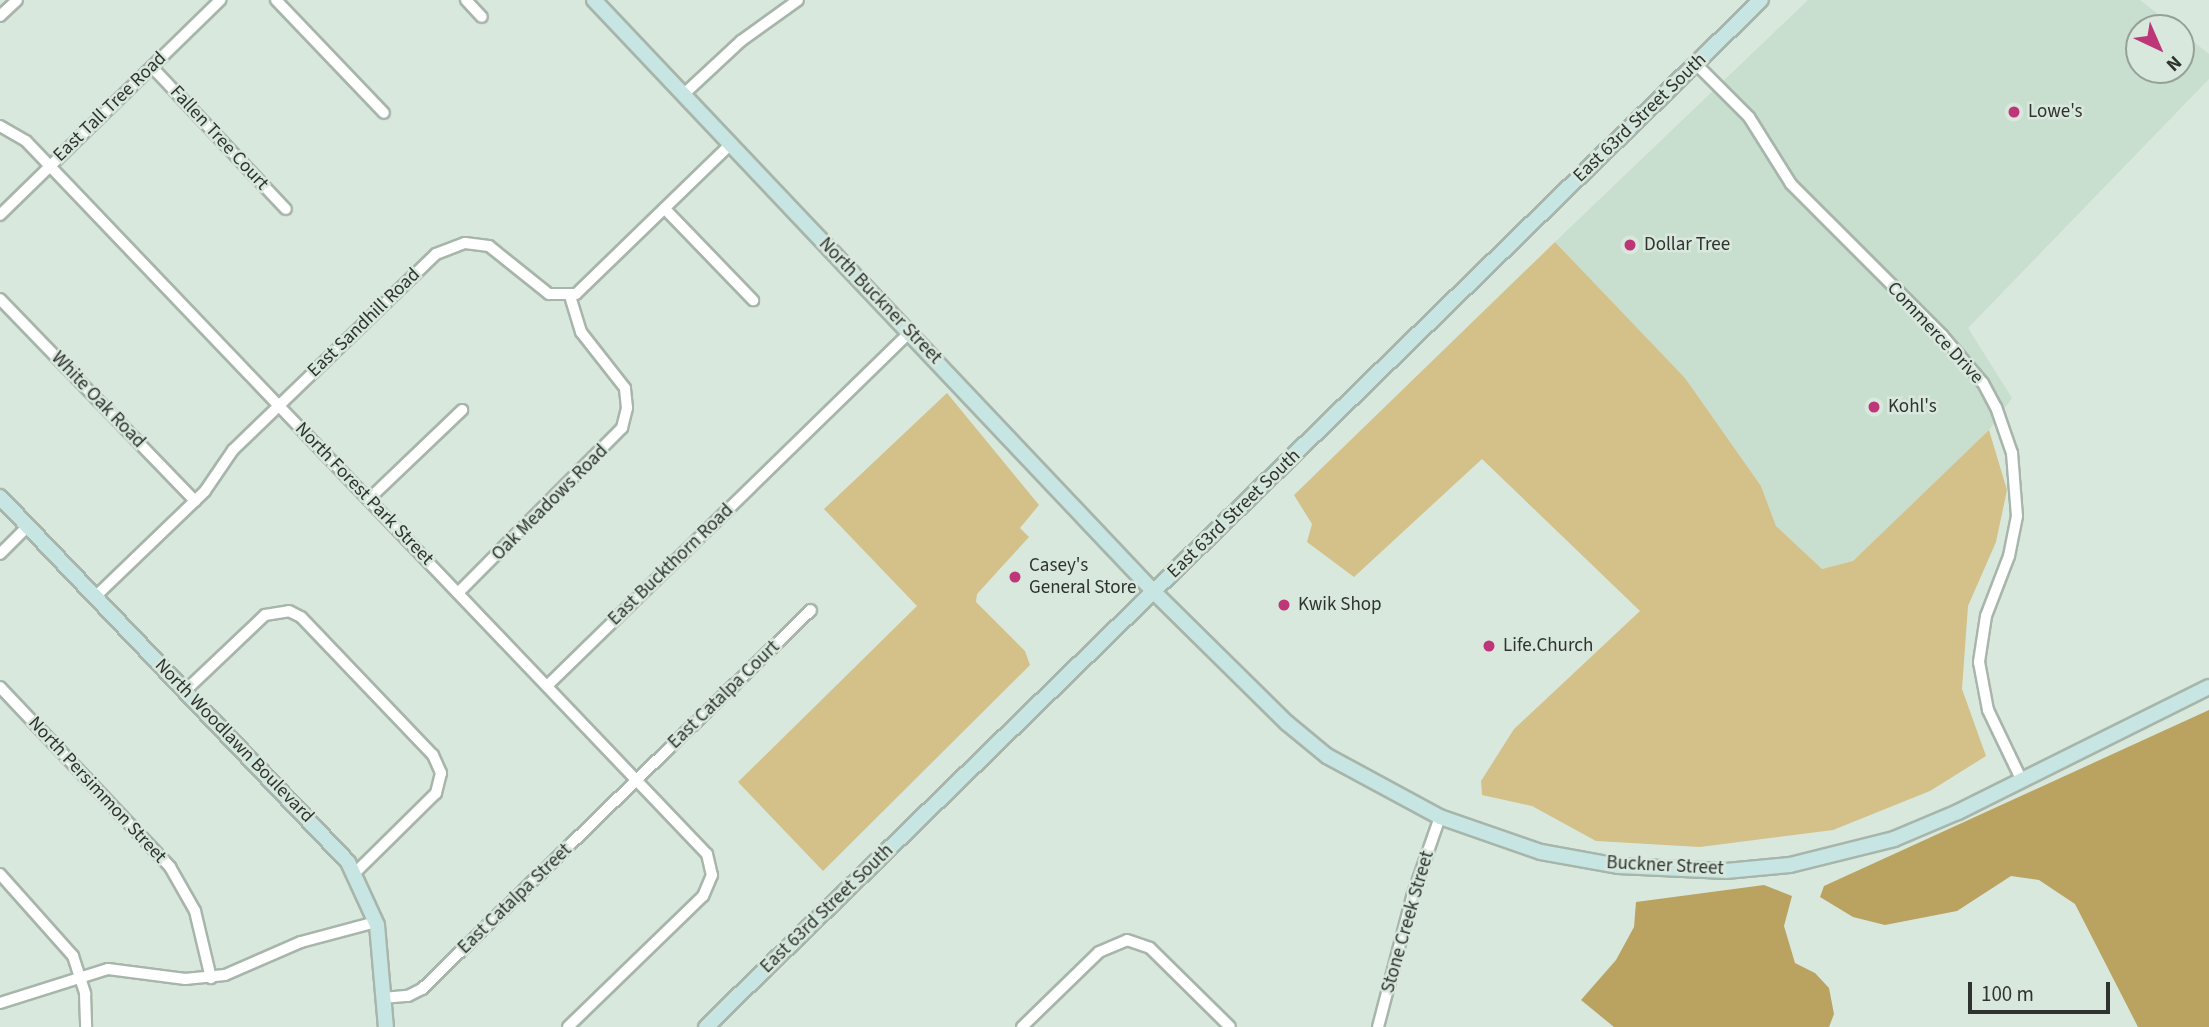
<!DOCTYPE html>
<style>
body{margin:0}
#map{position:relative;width:2209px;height:1027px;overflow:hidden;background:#d9e8dd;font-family:"Source Sans 3",sans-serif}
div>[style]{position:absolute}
.built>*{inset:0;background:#c8dece}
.green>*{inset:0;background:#d4c089}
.forest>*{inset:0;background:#baa261}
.roads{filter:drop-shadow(2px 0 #a7b5aa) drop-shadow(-2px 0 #a7b5aa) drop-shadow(0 2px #a7b5aa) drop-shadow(0 -2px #a7b5aa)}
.street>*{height:10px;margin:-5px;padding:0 5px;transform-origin:5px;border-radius:5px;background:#fff}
.secondary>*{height:14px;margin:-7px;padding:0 7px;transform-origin:7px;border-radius:7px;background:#c7e5e2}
.dots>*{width:19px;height:19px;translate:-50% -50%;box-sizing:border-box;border:4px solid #d9e8dd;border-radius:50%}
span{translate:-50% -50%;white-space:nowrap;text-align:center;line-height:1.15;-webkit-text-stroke:5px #d9e8dd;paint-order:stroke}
.street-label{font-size:19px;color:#2e332f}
.poi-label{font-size:19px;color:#2e332f}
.left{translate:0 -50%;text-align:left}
.north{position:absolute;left:2125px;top:14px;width:70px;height:70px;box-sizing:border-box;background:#d9e8dd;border:2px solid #95a097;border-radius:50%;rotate:136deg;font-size:19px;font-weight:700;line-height:28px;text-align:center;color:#2e332f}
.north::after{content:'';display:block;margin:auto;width:24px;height:32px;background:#bd3677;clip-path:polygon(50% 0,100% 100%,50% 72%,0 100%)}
.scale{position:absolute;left:1968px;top:982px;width:142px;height:32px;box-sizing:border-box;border:4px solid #2e332f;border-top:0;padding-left:9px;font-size:21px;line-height:24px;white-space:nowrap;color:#2e332f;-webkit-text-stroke:5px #d9e8dd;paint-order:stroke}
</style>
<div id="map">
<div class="built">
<div style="clip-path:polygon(1808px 0,2140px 0,2176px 28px,2139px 28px,2139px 70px,2181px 70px,2181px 32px,2209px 54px,2209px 79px,1968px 328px,2012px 398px,1989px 430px,1853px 561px,1822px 569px,1776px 526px,1761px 486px,1685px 378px,1555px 242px)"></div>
</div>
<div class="green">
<div style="clip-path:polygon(1555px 242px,1685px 378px,1761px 486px,1776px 526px,1822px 569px,1853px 561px,1989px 430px,2007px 490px,1996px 542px,1968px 606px,1962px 689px,1986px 756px,1930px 791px,1833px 830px,1700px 847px,1596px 841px,1532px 806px,1482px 795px,1481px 781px,1514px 729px,1640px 611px,1482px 459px,1354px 577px,1307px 542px,1312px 524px,1294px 495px)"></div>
<div style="clip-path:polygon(947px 393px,1039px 505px,1020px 528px,1029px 537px,977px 594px,976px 602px,1025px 651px,1030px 665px,823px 871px,738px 782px,917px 606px,824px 509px)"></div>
</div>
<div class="forest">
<div style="clip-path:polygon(2209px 710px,2209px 1027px,2138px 1027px,2075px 904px,2039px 880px,2011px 876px,1957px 911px,1885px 925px,1853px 917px,1820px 897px,1824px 886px)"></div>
<div style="clip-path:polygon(1764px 885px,1792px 896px,1784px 926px,1795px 963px,1815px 973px,1829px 988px,1834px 1014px,1829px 1027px,1614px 1027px,1581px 1000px,1616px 960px,1634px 927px,1636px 902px)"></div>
</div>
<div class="roads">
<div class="street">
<div style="left:276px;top:0;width:156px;rotate:46.3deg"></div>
<div style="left:466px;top:0;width:23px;rotate:47deg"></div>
<div style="left:0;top:16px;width:23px;rotate:-43deg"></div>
<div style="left:1696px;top:64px;width:75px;rotate:45deg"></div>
<div style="left:1749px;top:117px;width:79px;rotate:57.9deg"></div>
<div style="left:1791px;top:184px;width:214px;rotate:45deg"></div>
<div style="left:1942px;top:335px;width:63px;rotate:49.5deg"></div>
<div style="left:1983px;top:383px;width:27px;rotate:62deg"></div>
<div style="left:1996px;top:407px;width:49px;rotate:70.8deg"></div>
<div style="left:2012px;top:453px;width:63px;rotate:85.5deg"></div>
<div style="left:2017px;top:516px;width:41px;rotate:101.3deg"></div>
<div style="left:2009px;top:556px;width:64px;rotate:111deg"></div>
<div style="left:1986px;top:616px;width:47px;rotate:98.7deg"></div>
<div style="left:1979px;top:662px;width:49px;rotate:79.4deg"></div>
<div style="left:1988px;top:710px;width:79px;rotate:64.4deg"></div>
<div style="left:152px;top:67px;width:195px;rotate:46.7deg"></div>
<div style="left:684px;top:94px;width:78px;rotate:-42.9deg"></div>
<div style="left:741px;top:41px;width:70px;rotate:-35.7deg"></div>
<div style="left:0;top:126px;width:30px;rotate:30deg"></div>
<div style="left:26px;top:141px;width:986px;rotate:46.32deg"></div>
<div style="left:707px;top:854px;width:22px;rotate:77deg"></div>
<div style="left:712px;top:875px;width:23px;rotate:113deg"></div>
<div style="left:703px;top:896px;width:188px;rotate:135.9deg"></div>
<div style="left:665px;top:209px;width:127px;rotate:46deg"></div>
<div style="left:0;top:215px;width:308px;rotate:-44.3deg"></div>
<div style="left:0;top:299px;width:281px;rotate:46deg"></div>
<div style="left:369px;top:499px;width:129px;rotate:-43.7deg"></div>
<div style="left:0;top:554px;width:40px;rotate:-45deg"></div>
<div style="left:458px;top:593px;width:233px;rotate:-45.2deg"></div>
<div style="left:622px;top:428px;width:21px;rotate:-76deg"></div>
<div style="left:627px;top:408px;width:20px;rotate:-96deg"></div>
<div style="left:625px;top:388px;width:71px;rotate:-128.2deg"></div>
<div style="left:581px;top:332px;width:38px;rotate:-107deg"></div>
<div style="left:96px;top:596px;width:151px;rotate:-43.9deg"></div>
<div style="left:205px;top:491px;width:50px;rotate:-55.7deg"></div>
<div style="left:233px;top:450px;width:282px;rotate:-44deg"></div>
<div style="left:436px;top:254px;width:31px;rotate:-21deg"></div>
<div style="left:465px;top:243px;width:24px;rotate:7deg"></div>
<div style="left:489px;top:246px;width:77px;rotate:38.7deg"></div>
<div style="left:549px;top:294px;width:27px"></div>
<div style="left:576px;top:294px;width:216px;rotate:-44.1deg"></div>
<div style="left:547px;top:686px;width:507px;rotate:-44.28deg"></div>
<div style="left:0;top:687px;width:248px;rotate:46.6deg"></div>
<div style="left:170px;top:867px;width:51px;rotate:60.4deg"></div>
<div style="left:195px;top:911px;width:69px;rotate:76.6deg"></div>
<div style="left:186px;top:690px;width:109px;rotate:-43.5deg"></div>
<div style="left:265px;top:615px;width:24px;rotate:-9deg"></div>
<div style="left:289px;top:611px;width:13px;rotate:27deg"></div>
<div style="left:301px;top:617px;width:191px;rotate:46.3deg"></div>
<div style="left:433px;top:755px;width:20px;rotate:66deg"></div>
<div style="left:441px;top:773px;width:21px;rotate:104deg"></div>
<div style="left:436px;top:793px;width:115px;rotate:135.4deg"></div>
<div style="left:0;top:874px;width:110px;rotate:48.3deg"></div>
<div style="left:73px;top:956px;width:40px;rotate:72deg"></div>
<div style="left:85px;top:994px;width:33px;rotate:88deg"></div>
<div style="left:383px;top:998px;width:25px;rotate:-5deg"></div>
<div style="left:408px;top:996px;width:16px;rotate:-27deg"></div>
<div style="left:422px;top:989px;width:543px;rotate:-44.25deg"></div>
<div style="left:0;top:1003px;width:113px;rotate:-17.5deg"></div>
<div style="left:108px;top:969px;width:78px;rotate:7.4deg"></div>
<div style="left:185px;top:979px;width:40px;rotate:-5.7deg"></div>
<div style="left:225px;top:975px;width:83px;rotate:-23.5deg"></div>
<div style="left:301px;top:942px;width:78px;rotate:-14.9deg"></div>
<div style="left:1022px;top:1027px;width:107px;rotate:-44.2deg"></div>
<div style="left:1099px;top:952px;width:30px;rotate:-23deg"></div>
<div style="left:1127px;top:940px;width:24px;rotate:19deg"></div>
<div style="left:1150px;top:948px;width:112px;rotate:44.6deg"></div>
<div style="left:1378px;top:1027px;width:134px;rotate:-75.3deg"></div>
<div style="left:1412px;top:897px;width:85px;rotate:-70.7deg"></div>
</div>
<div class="secondary">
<div style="left:594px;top:0;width:815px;rotate:46.59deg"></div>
<div style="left:1154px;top:592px;width:187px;rotate:44.6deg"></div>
<div style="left:1287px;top:723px;width:52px;rotate:39.5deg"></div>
<div style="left:1327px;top:756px;width:128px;rotate:28.4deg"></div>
<div style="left:1440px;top:817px;width:107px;rotate:19.1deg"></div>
<div style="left:1541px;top:852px;width:78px;rotate:10.3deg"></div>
<div style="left:1618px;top:866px;width:108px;rotate:2.7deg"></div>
<div style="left:1726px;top:871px;width:64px;rotate:-5.4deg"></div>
<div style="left:1790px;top:865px;width:107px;rotate:-14deg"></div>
<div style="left:1894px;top:839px;width:69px;rotate:-22.9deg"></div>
<div style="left:1958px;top:812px;width:280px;rotate:-26.5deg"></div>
<div style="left:0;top:497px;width:504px;rotate:46.37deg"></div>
<div style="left:348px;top:862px;width:69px;rotate:65.3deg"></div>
<div style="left:377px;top:925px;width:102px;rotate:85deg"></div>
<div style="left:706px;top:1027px;width:1472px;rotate:-44.23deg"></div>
</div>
</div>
<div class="dots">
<div style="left:2014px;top:112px;background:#bd3677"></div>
<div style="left:1630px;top:245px;background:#bd3677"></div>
<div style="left:1874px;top:407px;background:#bd3677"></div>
<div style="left:1015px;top:577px;background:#bd3677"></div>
<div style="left:1284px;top:605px;background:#bd3677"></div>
<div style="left:1489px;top:646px;background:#bd3677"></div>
</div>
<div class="street-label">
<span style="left:110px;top:107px;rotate:-44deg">East Tall Tree Road</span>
<span style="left:1640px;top:118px;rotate:-44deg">East 63rd Street South</span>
<span style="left:219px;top:138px;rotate:47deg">Fallen Tree Court</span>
<span style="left:880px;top:301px;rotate:46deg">North Buckner Street</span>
<span style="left:364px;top:323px;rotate:-44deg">East Sandhill Road</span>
<span style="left:1935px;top:333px;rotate:47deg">Commerce Drive</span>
<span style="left:98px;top:400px;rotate:46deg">White Oak Road</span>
<span style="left:364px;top:494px;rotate:46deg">North Forest Park Street</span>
<span style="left:550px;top:503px;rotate:-45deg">Oak Meadows Road</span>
<span style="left:1234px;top:514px;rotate:-44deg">East 63rd Street South</span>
<span style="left:671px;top:565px;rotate:-44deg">East Buckthorn Road</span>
<span style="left:724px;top:695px;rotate:-44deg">East Catalpa Court</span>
<span style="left:234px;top:741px;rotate:46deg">North Woodlawn Boulevard</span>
<span style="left:97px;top:790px;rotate:47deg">North Persimmon Street</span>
<span style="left:1665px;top:866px;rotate:3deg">Buckner Street</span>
<span style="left:515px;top:899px;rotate:-44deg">East Catalpa Street</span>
<span style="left:827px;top:909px;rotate:-44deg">East 63rd Street South</span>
<span style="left:1408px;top:922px;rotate:-74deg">Stone Creek Street</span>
</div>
<div class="poi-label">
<span class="left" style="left:2028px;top:112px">Lowe's</span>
<span class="left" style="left:1644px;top:245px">Dollar Tree</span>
<span class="left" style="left:1888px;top:407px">Kohl's</span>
<span class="left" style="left:1029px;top:577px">Casey's<br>General Store</span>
<span class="left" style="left:1298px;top:605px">Kwik Shop</span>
<span class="left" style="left:1503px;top:646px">Life.Church</span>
</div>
<div class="north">N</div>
<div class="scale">100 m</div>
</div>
